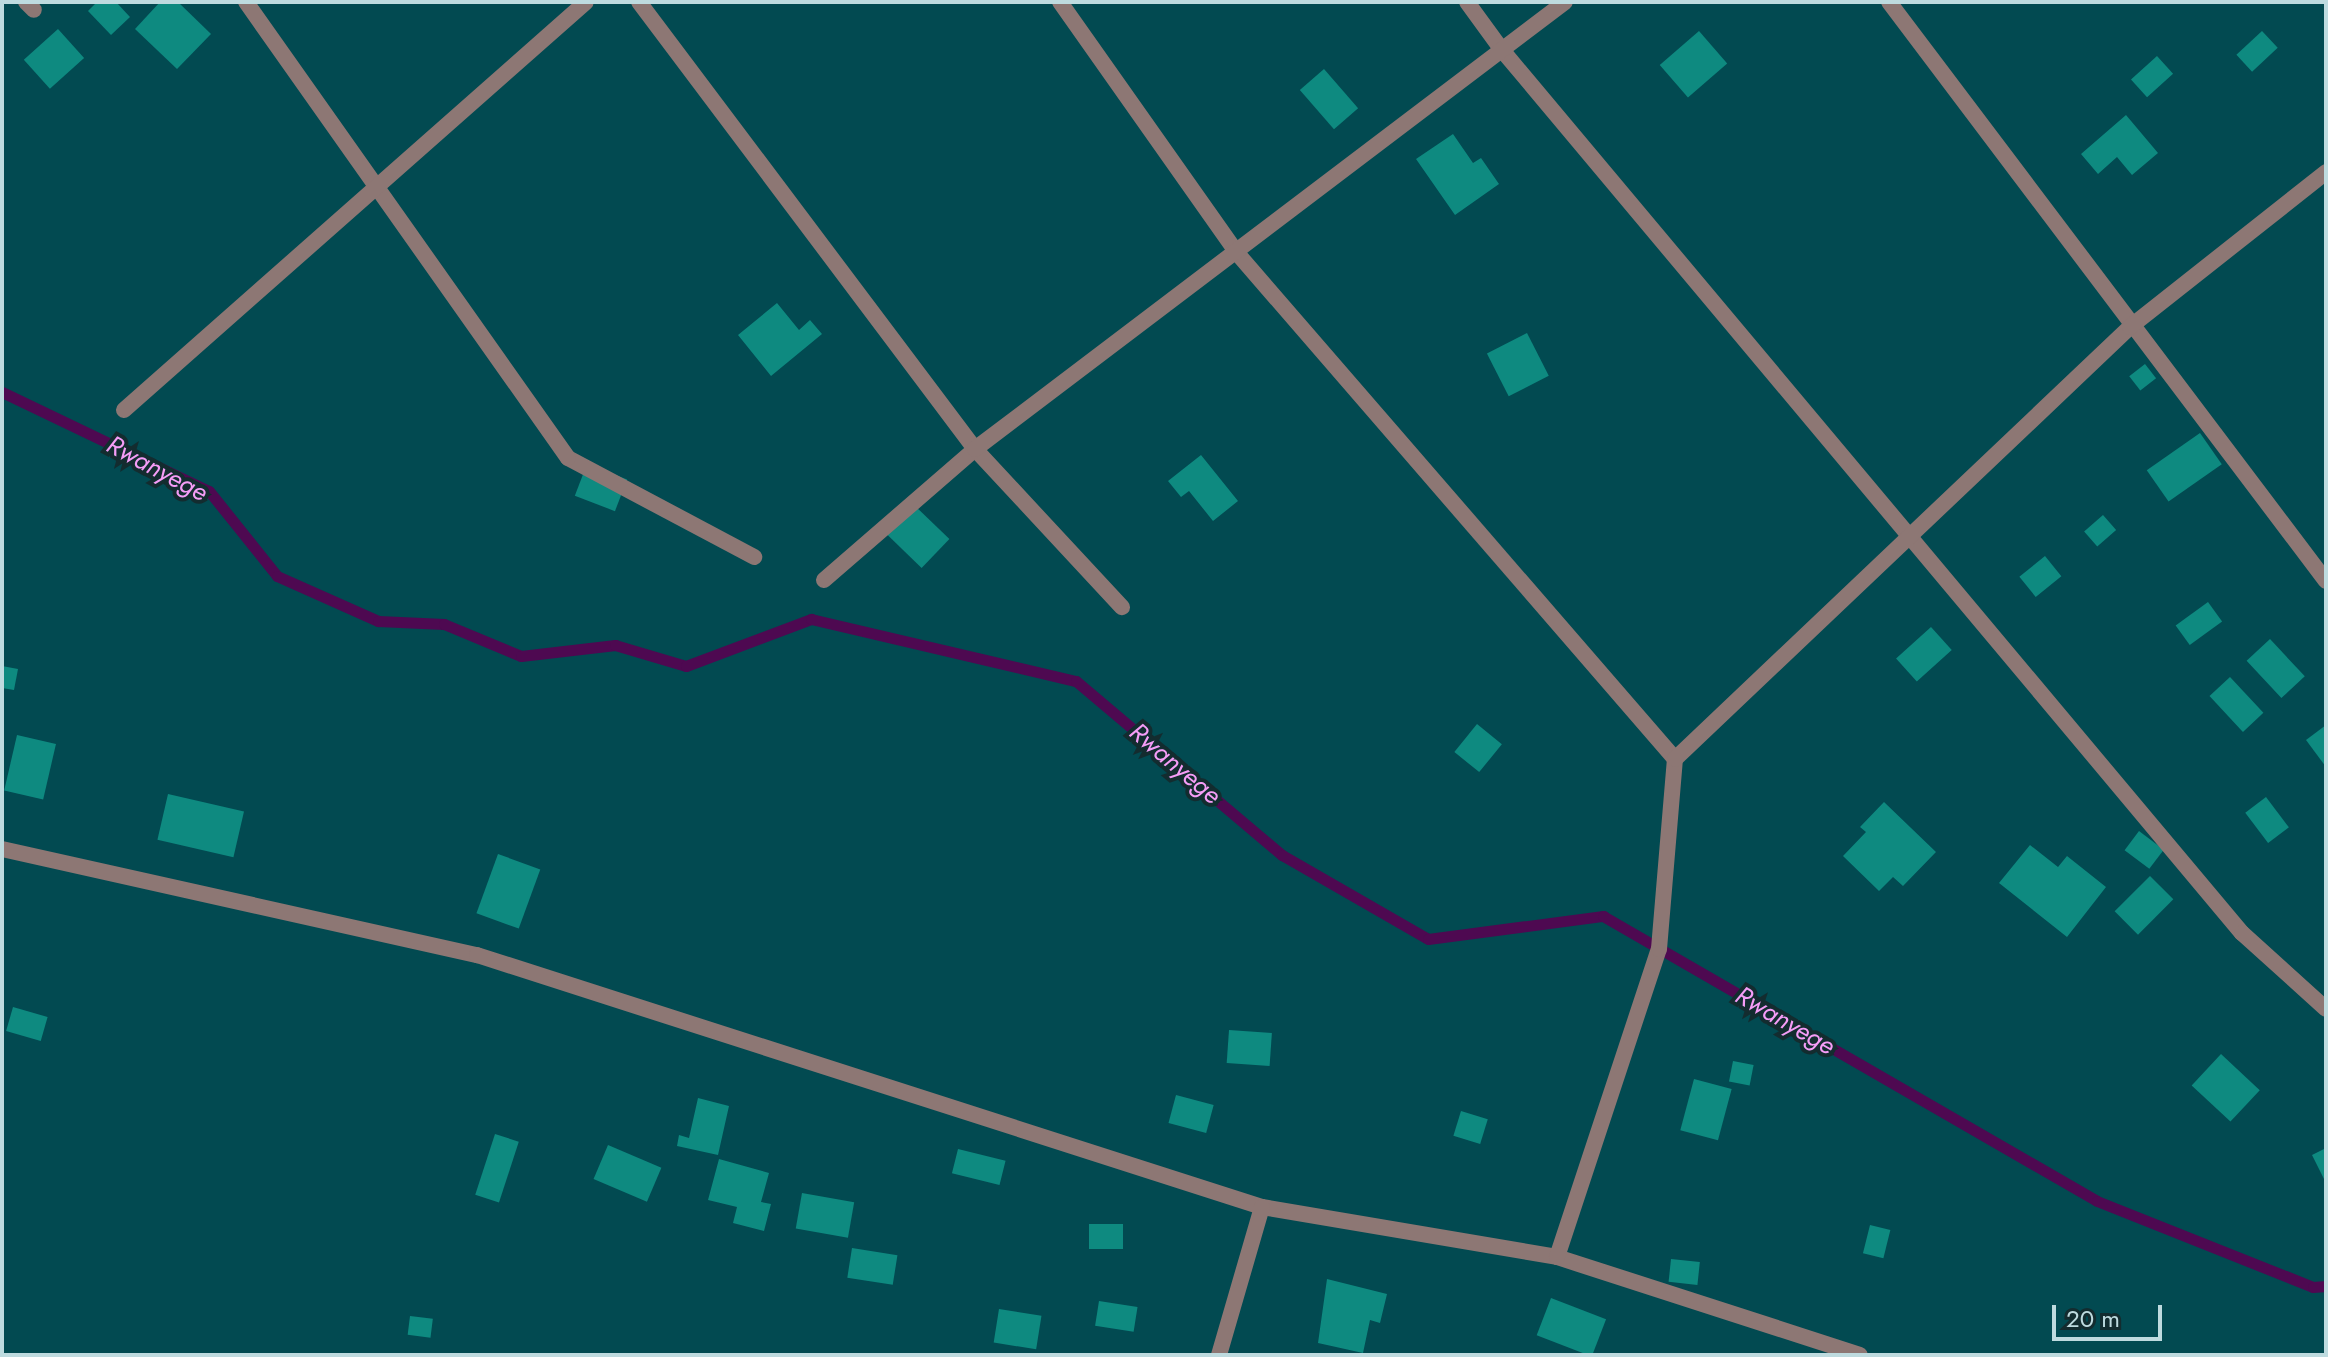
<!DOCTYPE html>
<style>
body{margin:0}
#map{position:relative;width:2328px;height:1357px;overflow:hidden;background:#024a51;font-family:Jost,sans-serif}
div>[style]{position:absolute}
.stream>*{height:11px;margin:-5.5px;padding:0 5.5px;transform-origin:5.5px;border-radius:5.5px;background:#4e0951}
.building>*{inset:0;background:#0e8a80;transform-origin:0 0}
.lane>*{height:16px;margin:-8px;padding:0 8px;transform-origin:8px;border-radius:8px;background:#8d7774}
.street>*{height:16px;margin:-8px;padding:0 8px;transform-origin:8px;border-radius:8px;background:#8d7774}
span{translate:-50% -50%;white-space:nowrap;text-align:center;line-height:1.15;-webkit-text-stroke:8px #132c2f;paint-order:stroke}
.water-label{font-size:26px;color:#f59df7;font-style:italic}
.frame{position:absolute;inset:0;border:4px solid #bedbdf;pointer-events:none}
.scale{position:absolute;left:2052px;top:1305px;width:110px;height:36px;box-sizing:border-box;border:4px solid #bedbdf;border-top:0;padding-left:10px;font-size:24px;line-height:28px;white-space:nowrap;color:#bedbdf;-webkit-text-stroke:6px #132c2f;paint-order:stroke}
</style>
<div id="map">
<div class="stream">
<div style="left:2px;top:392px;width:229px;rotate:25.6deg"></div>
<div style="left:209px;top:491px;width:109px;rotate:51.3deg"></div>
<div style="left:277px;top:576px;width:111px;rotate:24deg"></div>
<div style="left:378px;top:621px;width:66px;rotate:2.6deg"></div>
<div style="left:444px;top:624px;width:83px;rotate:22.6deg"></div>
<div style="left:521px;top:656px;width:95px;rotate:-6.7deg"></div>
<div style="left:615px;top:645px;width:74px;rotate:16.5deg"></div>
<div style="left:686px;top:666px;width:134px;rotate:-20.6deg"></div>
<div style="left:811px;top:619px;width:272px;rotate:13.2deg"></div>
<div style="left:1076px;top:681px;width:270px;rotate:40.2deg"></div>
<div style="left:1282px;top:855px;width:168px;rotate:29.9deg"></div>
<div style="left:1428px;top:939px;width:177px;rotate:-7.5deg"></div>
<div style="left:1603px;top:916px;width:570px;rotate:29.98deg"></div>
<div style="left:2097px;top:1201px;width:232px;rotate:21.7deg"></div>
<div style="left:2313px;top:1287px;width:13px;rotate:-4deg"></div>
</div>
<div class="building">
<div style="clip-path:polygon(97px 2px,116px 2px,130px 17px,111px 35px,88px 11px)"></div>
<div style="clip-path:polygon(160px 2px,178px 2px,211px 34px,177px 69px,135px 29px)"></div>
<div style="left:58px;top:29px;width:39px;height:46px;rotate:48deg"></div>
<div style="left:1699px;top:31px;width:43px;height:52px;rotate:49deg"></div>
<div style="left:2262px;top:31px;width:23px;height:35px;rotate:47deg"></div>
<div style="left:2157px;top:56px;width:24px;height:35px;rotate:48deg"></div>
<div style="left:1324px;top:69px;width:52px;height:32px;rotate:49deg"></div>
<div style="clip-path:polygon(2126px 115px,2158px 153px,2132px 175px,2117px 157px,2098px 174px,2081px 154px)"></div>
<div style="clip-path:polygon(1453px 134px,1473px 163px,1481px 158px,1499px 184px,1455px 215px,1416px 159px)"></div>
<div style="clip-path:polygon(777px 303px,799px 330px,810px 320px,822px 334px,771px 376px,738px 335px)"></div>
<div style="left:1527px;top:333px;width:48px;height:45px;rotate:63deg"></div>
<div style="left:2145px;top:364px;width:18px;height:20px;rotate:52deg"></div>
<div style="left:2200px;top:433px;width:38px;height:65px;rotate:55deg"></div>
<div style="clip-path:polygon(1201px 455px,1238px 501px,1213px 521px,1189px 491px,1181px 497px,1168px 481px)"></div>
<div style="left:587px;top:464px;width:43px;height:34px;rotate:21deg"></div>
<div style="left:912px;top:503px;width:52px;height:40px;rotate:44deg"></div>
<div style="left:2103px;top:515px;width:20px;height:25px;rotate:49deg"></div>
<div style="left:2045px;top:556px;width:26px;height:33px;rotate:51deg"></div>
<div style="left:2208px;top:602px;width:24px;height:40px;rotate:54deg"></div>
<div style="left:1931px;top:627px;width:31px;height:47px;rotate:48deg"></div>
<div style="left:2270px;top:639px;width:51px;height:32px;rotate:47deg"></div>
<div style="clip-path:polygon(2px 666px,18px 669px,14px 690px,2px 688px)"></div>
<div style="left:2230px;top:677px;width:49px;height:28px;rotate:47deg"></div>
<div style="left:1477px;top:724px;width:32px;height:36px;rotate:39deg"></div>
<div style="clip-path:polygon(2326px 725px,2326px 767px,2306px 740px)"></div>
<div style="left:17px;top:735px;width:40px;height:57px;rotate:13deg"></div>
<div style="left:168px;top:794px;width:78px;height:47px;rotate:13deg"></div>
<div style="left:2266px;top:797px;width:38px;height:26px;rotate:53deg"></div>
<div style="clip-path:polygon(1884px 802px,1936px 852px,1903px 886px,1893px 877px,1879px 891px,1843px 856px,1866px 832px,1860px 827px)"></div>
<div style="left:2139px;top:831px;width:31px;height:24px;rotate:37deg"></div>
<div style="clip-path:polygon(2030px 845px,2058px 867px,2067px 856px,2106px 887px,2067px 937px,1999px 883px)"></div>
<div style="left:498px;top:854px;width:45px;height:63px;rotate:20deg"></div>
<div style="left:2150px;top:876px;width:33px;height:50px;rotate:45deg"></div>
<div style="left:13px;top:1007px;width:36px;height:25px;rotate:16deg"></div>
<div style="left:1229px;top:1030px;width:43px;height:33px;rotate:4deg"></div>
<div style="left:2221px;top:1054px;width:53px;height:43px;rotate:43deg"></div>
<div style="left:1733px;top:1061px;width:21px;height:21px;rotate:11deg"></div>
<div style="left:1694px;top:1079px;width:39px;height:53px;rotate:15deg"></div>
<div style="left:1176px;top:1095px;width:39px;height:29px;rotate:15deg"></div>
<div style="clip-path:polygon(698px 1098px,729px 1106px,718px 1155px,677px 1146px,679px 1135px,689px 1138px)"></div>
<div style="left:1461px;top:1111px;width:28px;height:26px;rotate:17deg"></div>
<div style="left:495px;top:1134px;width:25px;height:64px;rotate:18deg"></div>
<div style="left:608px;top:1145px;width:58px;height:37px;rotate:23deg"></div>
<div style="clip-path:polygon(2326px 1148px,2326px 1183px,2312px 1155px)"></div>
<div style="left:958px;top:1149px;width:49px;height:25px;rotate:14deg"></div>
<div style="clip-path:polygon(719px 1159px,769px 1173px,761px 1202px,771px 1204px,764px 1231px,733px 1223px,737px 1207px,708px 1200px)"></div>
<div style="left:802px;top:1193px;width:53px;height:36px;rotate:10deg"></div>
<div style="left:1123px;top:1224px;width:25px;height:34px;rotate:90deg"></div>
<div style="left:1870px;top:1225px;width:21px;height:29px;rotate:14deg"></div>
<div style="left:852px;top:1248px;width:46px;height:30px;rotate:9deg"></div>
<div style="left:1671px;top:1259px;width:29px;height:23px;rotate:6deg"></div>
<div style="clip-path:polygon(1327px 1279px,1387px 1294px,1380px 1323px,1370px 1320px,1363px 1353px,1318px 1343px)"></div>
<div style="left:1551px;top:1298px;width:59px;height:40px;rotate:21deg"></div>
<div style="left:1099px;top:1301px;width:39px;height:25px;rotate:9deg"></div>
<div style="left:999px;top:1309px;width:43px;height:34px;rotate:9deg"></div>
<div style="left:410px;top:1316px;width:23px;height:19px;rotate:7deg"></div>
</div>
<div class="lane">
<div style="left:568px;top:458px;width:211px;rotate:28deg"></div>
</div>
<div class="street">
<div style="left:26px;top:2px;width:11px;rotate:45deg"></div>
<div style="left:246px;top:2px;width:558px;rotate:54.77deg"></div>
<div style="left:639px;top:2px;width:559px;rotate:53.07deg"></div>
<div style="left:975px;top:449px;width:216px;rotate:47.1deg"></div>
<div style="left:1060px;top:2px;width:307px;rotate:54.8deg"></div>
<div style="left:1237px;top:253px;width:669px;rotate:49.12deg"></div>
<div style="left:1467px;top:2px;width:59px;rotate:53.9deg"></div>
<div style="left:1502px;top:50px;width:1152px;rotate:50.04deg"></div>
<div style="left:2242px;top:933px;width:113px;rotate:42.1deg"></div>
<div style="left:1889px;top:2px;width:725px;rotate:52.96deg"></div>
<div style="left:124px;top:410px;width:616px;rotate:-41.45deg"></div>
<div style="left:824px;top:580px;width:200px;rotate:-40.9deg"></div>
<div style="left:975px;top:449px;width:740px;rotate:-37.15deg"></div>
<div style="left:2px;top:849px;width:487px;rotate:12.6deg"></div>
<div style="left:477px;top:955px;width:824px;rotate:17.8deg"></div>
<div style="left:1262px;top:1207px;width:299px;rotate:9.6deg"></div>
<div style="left:1557px;top:1257px;width:318px;rotate:17.9deg"></div>
<div style="left:1557px;top:1257px;width:324px;rotate:-71.7deg"></div>
<div style="left:1659px;top:949px;width:191px;rotate:-85.2deg"></div>
<div style="left:1675px;top:759px;width:627px;rotate:-43.51deg"></div>
<div style="left:2130px;top:327px;width:250px;rotate:-38.3deg"></div>
<div style="left:1219px;top:1355px;width:154px;rotate:-73.8deg"></div>
</div>
<div class="water-label">
<span style="left:157px;top:469px;rotate:28deg">Rwanyege</span>
<span style="left:1175px;top:764px;rotate:40deg">Rwanyege</span>
<span style="left:1785px;top:1021px;rotate:30deg">Rwanyege</span>
</div>
<div class="frame"></div>
<div class="scale">20 m</div>
</div>
